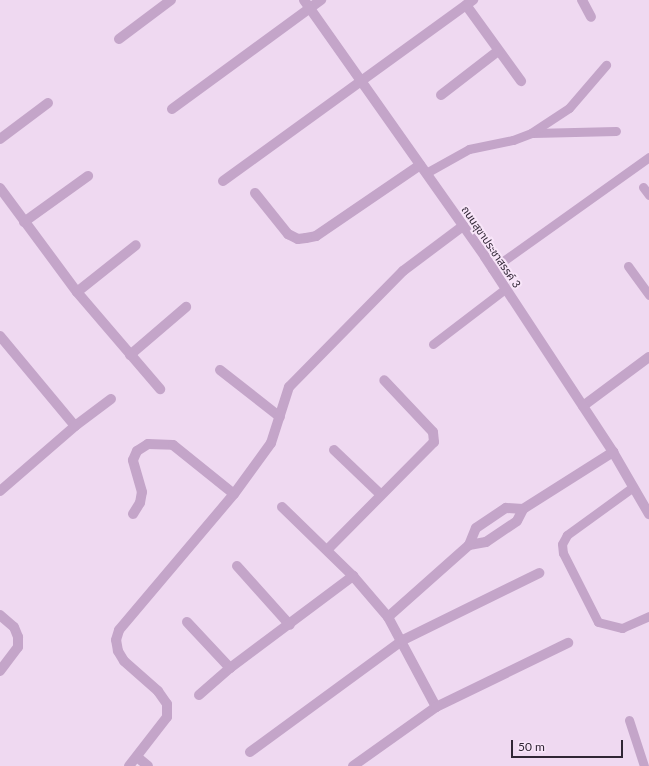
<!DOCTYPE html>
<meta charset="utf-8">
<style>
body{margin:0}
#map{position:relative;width:649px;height:766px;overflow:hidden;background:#efd9f1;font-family:Lato,"Noto Sans Thai",sans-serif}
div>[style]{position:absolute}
.service>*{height:9px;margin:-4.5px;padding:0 4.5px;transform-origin:4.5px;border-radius:4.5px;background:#c4a5c9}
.minor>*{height:10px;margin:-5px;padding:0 5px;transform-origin:5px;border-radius:5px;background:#c4a5c9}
.tertiary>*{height:10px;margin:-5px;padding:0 5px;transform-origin:5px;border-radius:5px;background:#c4a5c9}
span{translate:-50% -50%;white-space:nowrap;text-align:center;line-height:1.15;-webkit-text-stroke:4px #f8e5f9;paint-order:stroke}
.street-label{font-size:11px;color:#302635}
.scale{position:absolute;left:511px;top:740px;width:112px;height:18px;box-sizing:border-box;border:2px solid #302635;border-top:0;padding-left:5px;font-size:12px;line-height:14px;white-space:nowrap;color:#302635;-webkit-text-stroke:3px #f8e5f9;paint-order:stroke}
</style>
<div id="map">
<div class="service">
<div style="left:533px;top:133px;width:83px;rotate:-1.4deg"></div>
<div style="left:426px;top:173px;width:49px;rotate:-29.2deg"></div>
<div style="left:469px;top:149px;width:45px;rotate:-11.6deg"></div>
<div style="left:513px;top:140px;width:19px;rotate:-21deg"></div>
<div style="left:531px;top:133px;width:45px;rotate:-33.3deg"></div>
<div style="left:569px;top:108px;width:57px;rotate:-49.3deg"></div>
<div style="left:643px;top:187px;width:10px;rotate:53deg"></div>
<div style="left:628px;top:266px;width:36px;rotate:54deg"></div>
<div style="left:492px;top:269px;width:193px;rotate:-35.5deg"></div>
<div style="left:433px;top:344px;width:91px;rotate:-37.4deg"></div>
<div style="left:633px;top:487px;width:82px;rotate:144deg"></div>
<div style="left:567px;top:535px;width:10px;rotate:119deg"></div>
<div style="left:562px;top:544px;width:9px;rotate:84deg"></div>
<div style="left:563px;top:553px;width:77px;rotate:63.1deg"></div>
<div style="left:598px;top:622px;width:25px;rotate:14deg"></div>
<div style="left:622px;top:628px;width:30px;rotate:-24deg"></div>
<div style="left:629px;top:720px;width:48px;rotate:71.9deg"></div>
</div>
<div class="minor">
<div style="left:582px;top:0;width:19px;rotate:62deg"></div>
<div style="left:466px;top:5px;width:94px;rotate:54.1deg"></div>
<div style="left:119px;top:39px;width:65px;rotate:-36.9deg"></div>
<div style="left:441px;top:95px;width:72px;rotate:-37.7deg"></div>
<div style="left:172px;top:109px;width:185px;rotate:-36.2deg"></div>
<div style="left:0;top:139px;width:60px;rotate:-36.9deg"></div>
<div style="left:223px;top:181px;width:309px;rotate:-35.9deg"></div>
<div style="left:0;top:188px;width:129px;rotate:53.5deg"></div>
<div style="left:77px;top:292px;width:128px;rotate:49.4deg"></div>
<div style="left:255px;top:193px;width:53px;rotate:51.2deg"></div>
<div style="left:288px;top:234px;width:11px;rotate:27deg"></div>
<div style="left:298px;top:239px;width:8px;rotate:-7deg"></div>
<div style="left:306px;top:238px;width:10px;rotate:-11deg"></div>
<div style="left:316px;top:236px;width:126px;rotate:-34.3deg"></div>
<div style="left:24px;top:222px;width:79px;rotate:-35.7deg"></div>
<div style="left:77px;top:292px;width:75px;rotate:-38.5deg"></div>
<div style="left:0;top:336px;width:117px;rotate:50.2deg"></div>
<div style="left:130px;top:355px;width:74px;rotate:-40.6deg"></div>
<div style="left:220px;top:370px;width:76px;rotate:38.1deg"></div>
<div style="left:583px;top:406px;width:82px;rotate:-36.6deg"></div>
<div style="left:334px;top:450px;width:64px;rotate:43.7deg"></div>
<div style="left:0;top:491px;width:99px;rotate:-40.9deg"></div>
<div style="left:75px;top:426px;width:45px;rotate:-36.9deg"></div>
<div style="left:282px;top:507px;width:99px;rotate:44.2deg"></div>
<div style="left:353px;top:576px;width:54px;rotate:49.5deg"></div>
<div style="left:388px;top:617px;width:102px;rotate:61.9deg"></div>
<div style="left:133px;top:514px;width:13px;rotate:-58deg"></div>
<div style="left:140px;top:503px;width:11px;rotate:-80deg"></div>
<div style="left:142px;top:492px;width:33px;rotate:-106deg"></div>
<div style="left:133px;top:460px;width:10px;rotate:-66deg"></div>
<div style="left:137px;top:451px;width:13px;rotate:-32deg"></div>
<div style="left:148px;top:444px;width:25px;rotate:2deg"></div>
<div style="left:173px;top:445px;width:78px;rotate:38.8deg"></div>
<div style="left:469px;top:545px;width:17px;rotate:-10deg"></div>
<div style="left:486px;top:542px;width:37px;rotate:-34deg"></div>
<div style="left:517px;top:521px;width:13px;rotate:-63deg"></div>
<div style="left:523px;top:509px;width:107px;rotate:-32.3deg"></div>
<div style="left:327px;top:550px;width:152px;rotate:-45.3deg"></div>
<div style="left:434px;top:442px;width:10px;rotate:-96deg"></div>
<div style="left:433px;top:432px;width:71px;rotate:-133.3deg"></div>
<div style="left:237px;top:566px;width:79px;rotate:48.1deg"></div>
<div style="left:0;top:615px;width:18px;rotate:41deg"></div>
<div style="left:14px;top:627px;width:11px;rotate:68deg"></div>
<div style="left:18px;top:637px;width:10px;rotate:90deg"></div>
<div style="left:18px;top:647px;width:30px;rotate:127deg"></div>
<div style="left:388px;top:617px;width:108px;rotate:-41.6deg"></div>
<div style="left:469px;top:545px;width:18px;rotate:-68deg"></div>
<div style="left:476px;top:528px;width:36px;rotate:-34deg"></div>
<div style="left:506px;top:508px;width:17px;rotate:3deg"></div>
<div style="left:187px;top:622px;width:63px;rotate:46.9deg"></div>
<div style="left:199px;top:695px;width:41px;rotate:-41.1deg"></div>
<div style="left:230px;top:668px;width:154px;rotate:-36.8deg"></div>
<div style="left:250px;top:752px;width:190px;rotate:-36.2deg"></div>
<div style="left:403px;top:640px;width:152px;rotate:-26.2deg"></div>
<div style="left:137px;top:757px;width:14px;rotate:39deg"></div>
<div style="left:129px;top:766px;width:62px;rotate:-52.2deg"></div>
<div style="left:167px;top:717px;width:13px;rotate:-90deg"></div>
<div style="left:167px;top:704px;width:16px;rotate:-125deg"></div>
<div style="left:158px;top:691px;width:45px;rotate:-138.6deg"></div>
<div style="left:124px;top:661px;width:12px;rotate:-121deg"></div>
<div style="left:118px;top:651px;width:11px;rotate:-100deg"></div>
<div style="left:116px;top:640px;width:10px;rotate:-73deg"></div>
<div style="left:119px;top:630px;width:178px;rotate:-49.8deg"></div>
<div style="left:234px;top:494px;width:63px;rotate:-54deg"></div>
<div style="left:271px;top:443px;width:59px;rotate:-72.2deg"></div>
<div style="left:289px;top:387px;width:163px;rotate:-45.5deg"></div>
<div style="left:403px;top:271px;width:75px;rotate:-36.9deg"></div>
<div style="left:353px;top:766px;width:102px;rotate:-35.4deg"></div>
<div style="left:436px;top:707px;width:147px;rotate:-25.9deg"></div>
</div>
<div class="tertiary">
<div style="left:304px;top:0;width:314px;rotate:54.8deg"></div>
<div style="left:485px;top:257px;width:233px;rotate:56.7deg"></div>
<div style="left:613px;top:452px;width:72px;rotate:59.9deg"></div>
</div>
<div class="street-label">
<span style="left:491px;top:247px;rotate:56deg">ถนนสุขาประชาสรรค์ 3</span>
</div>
<div class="scale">50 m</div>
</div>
